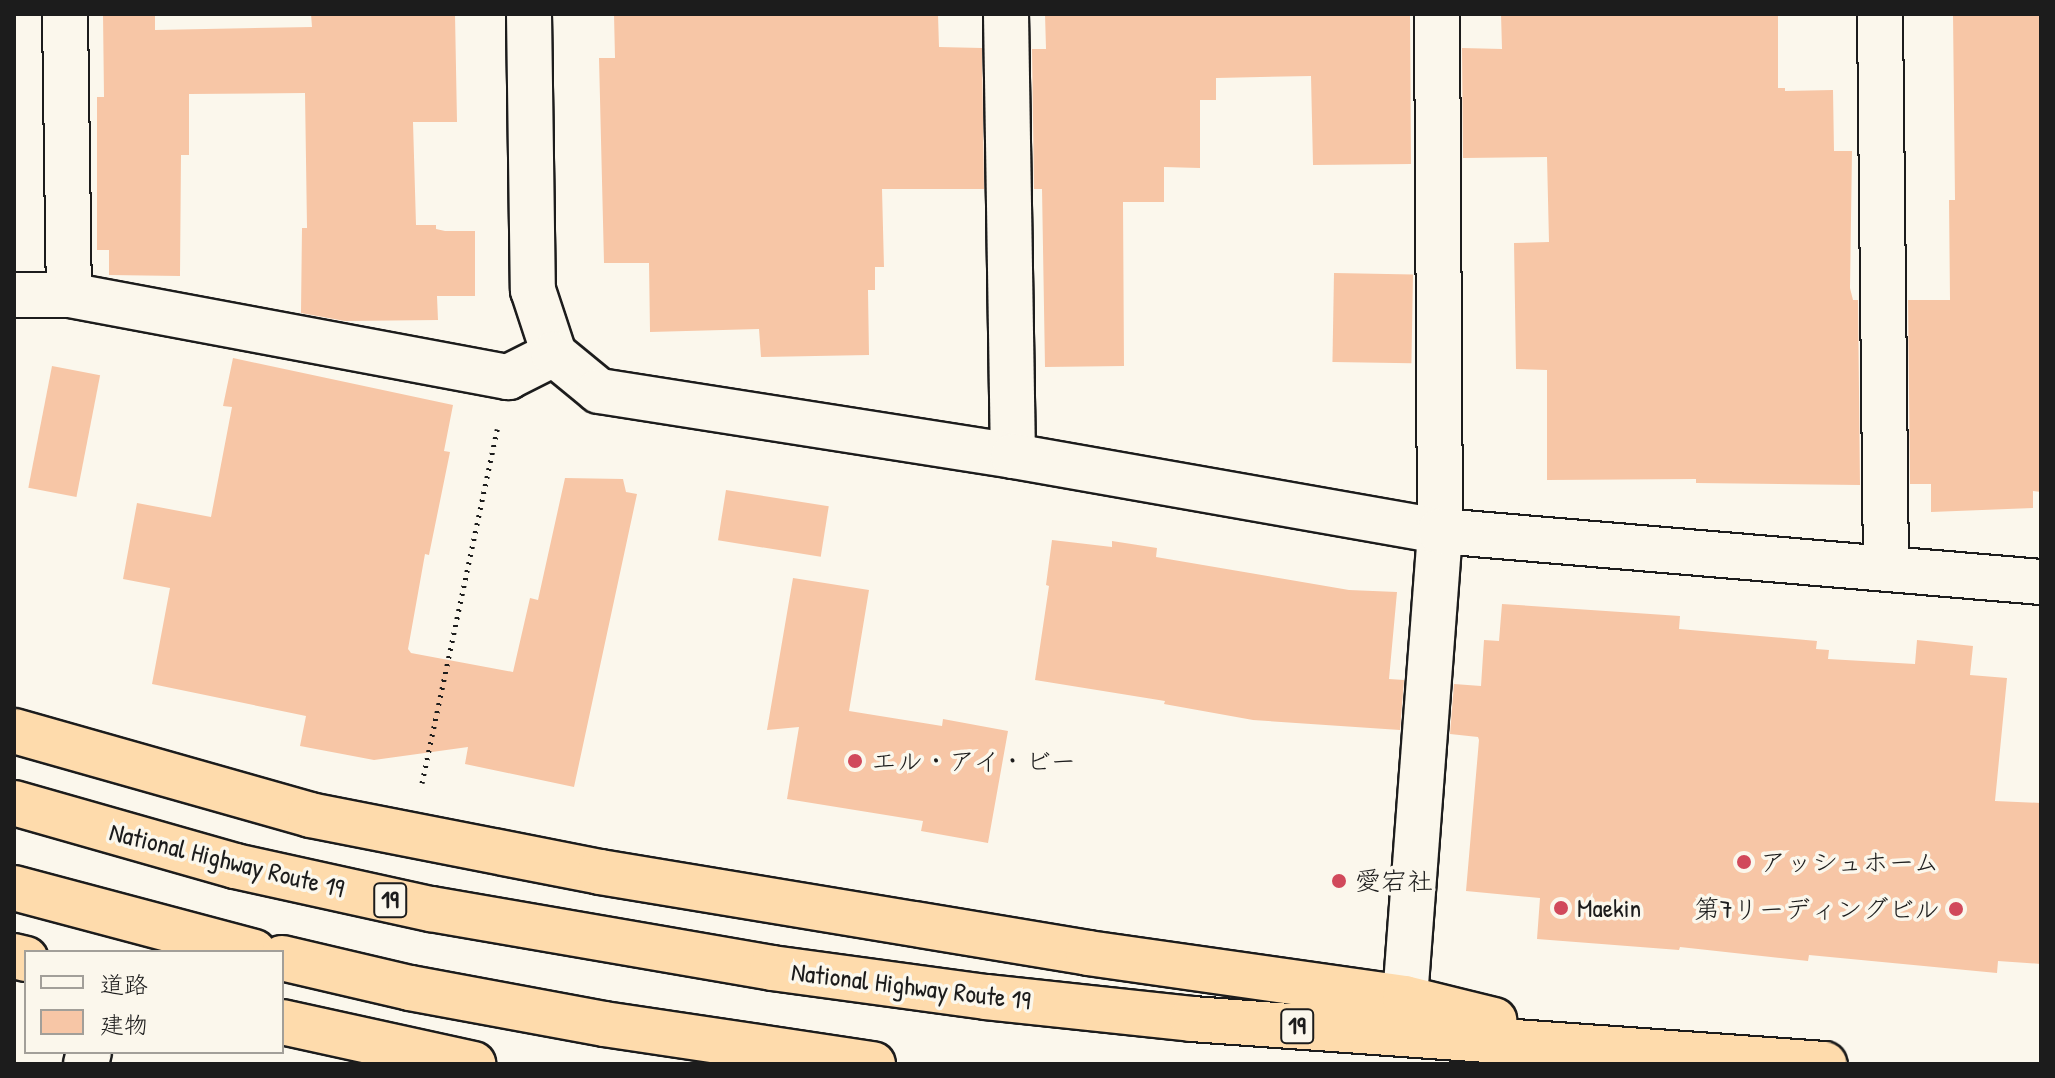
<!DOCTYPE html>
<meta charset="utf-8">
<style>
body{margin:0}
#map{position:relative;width:2055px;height:1078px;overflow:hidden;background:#fbf7ec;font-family:"Patrick Hand","Klee One",sans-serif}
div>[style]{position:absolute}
.building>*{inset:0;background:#f7c6a6;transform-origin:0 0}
.path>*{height:5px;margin-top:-2.5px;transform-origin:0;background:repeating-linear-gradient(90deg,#1c1c1c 0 2px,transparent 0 8px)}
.roads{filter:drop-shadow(2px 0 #1c1c1c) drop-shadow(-2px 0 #1c1c1c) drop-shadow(0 2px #1c1c1c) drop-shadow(0 -2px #1c1c1c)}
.street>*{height:44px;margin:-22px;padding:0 22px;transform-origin:22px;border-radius:22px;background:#fbf7ec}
.secondary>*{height:44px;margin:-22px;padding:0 22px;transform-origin:22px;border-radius:22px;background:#fbf7ec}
.highway>*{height:44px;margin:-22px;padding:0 22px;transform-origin:22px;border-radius:22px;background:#fedbac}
.dots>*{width:22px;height:22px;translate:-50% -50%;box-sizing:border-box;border:4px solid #fbf7ec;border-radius:50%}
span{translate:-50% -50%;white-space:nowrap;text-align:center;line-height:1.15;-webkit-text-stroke:7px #fbf7ec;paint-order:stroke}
.shield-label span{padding:2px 6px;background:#fbf7ec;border:2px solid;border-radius:6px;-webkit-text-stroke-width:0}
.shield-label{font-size:24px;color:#1c1c1c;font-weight:700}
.poi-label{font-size:26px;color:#1c1c1c}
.left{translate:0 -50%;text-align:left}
.right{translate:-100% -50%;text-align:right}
.street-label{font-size:26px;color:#1c1c1c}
.frame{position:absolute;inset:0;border:16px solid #1c1c1c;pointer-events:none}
.legend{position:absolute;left:24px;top:950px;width:260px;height:104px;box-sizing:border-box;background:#fbf7ec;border:2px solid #a29f99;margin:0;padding:10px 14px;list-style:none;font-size:24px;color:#1c1c1c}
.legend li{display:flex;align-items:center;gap:16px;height:40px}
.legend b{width:40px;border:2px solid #a29f99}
</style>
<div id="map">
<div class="building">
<div style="clip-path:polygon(103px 14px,155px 14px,155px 30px,312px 27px,311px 14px,455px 14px,457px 122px,413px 122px,416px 225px,436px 225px,436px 229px,445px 231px,475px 231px,475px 296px,437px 296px,438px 320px,345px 321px,301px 313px,302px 228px,307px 228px,305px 93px,189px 94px,189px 155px,181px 155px,180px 276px,109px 275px,109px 250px,97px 250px,97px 97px,104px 97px)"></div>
<div style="clip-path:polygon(614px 14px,938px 14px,939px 47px,982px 48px,984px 189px,882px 189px,884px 267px,875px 267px,875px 290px,868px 290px,869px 355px,761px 357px,759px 329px,650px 332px,649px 263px,604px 263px,599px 58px,615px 58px)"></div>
<div style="clip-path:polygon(1045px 14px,1410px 14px,1411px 164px,1313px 165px,1311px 76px,1216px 78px,1216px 100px,1200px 100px,1200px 168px,1164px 167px,1164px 202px,1123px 202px,1124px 366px,1045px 367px,1042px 189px,1034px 189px,1032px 49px,1046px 49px)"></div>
<div style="clip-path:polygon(1501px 14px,1778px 14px,1778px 88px,1785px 88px,1785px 91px,1833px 90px,1834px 151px,1852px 151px,1850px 288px,1853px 300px,1858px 300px,1860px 485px,1696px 483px,1696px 479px,1547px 480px,1547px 370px,1516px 369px,1514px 243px,1549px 242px,1547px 157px,1463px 158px,1462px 48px,1502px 49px)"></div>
<div style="clip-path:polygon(1953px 14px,2041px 14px,2041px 492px,2033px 491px,2033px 508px,1931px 512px,1931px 484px,1910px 484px,1908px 300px,1950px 300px,1949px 200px,1955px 200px)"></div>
<div style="left:1334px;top:273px;width:79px;height:89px;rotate:1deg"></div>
<div style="clip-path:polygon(233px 358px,453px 405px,444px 451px,450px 452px,429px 555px,425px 554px,408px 649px,411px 653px,513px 672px,530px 598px,538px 600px,565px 478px,623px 479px,626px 492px,637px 494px,574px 787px,465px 764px,468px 747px,374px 760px,300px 746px,306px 716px,152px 684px,170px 588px,123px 579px,137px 503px,211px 517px,232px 407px,223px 406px)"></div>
<div style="left:52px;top:366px;width:49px;height:124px;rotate:11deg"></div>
<div style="left:726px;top:490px;width:104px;height:51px;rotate:9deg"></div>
<div style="clip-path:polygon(1052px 540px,1112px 547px,1112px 541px,1157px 548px,1156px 557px,1349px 590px,1397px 592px,1389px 679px,1404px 680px,1400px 730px,1253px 720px,1164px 704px,1165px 701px,1035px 680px,1049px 586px,1046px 585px)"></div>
<div style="clip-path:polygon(793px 578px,869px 590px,849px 711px,942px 726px,943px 719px,1008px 731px,988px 843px,921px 831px,923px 821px,787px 799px,799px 727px,767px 730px)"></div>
<div style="clip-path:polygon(1502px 604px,1680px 616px,1679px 629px,1817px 641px,1816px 649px,1829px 650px,1828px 659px,1915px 664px,1917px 640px,1973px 646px,1970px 675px,2007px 678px,1995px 801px,2041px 803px,2041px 964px,1998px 961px,1997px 973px,1809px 955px,1808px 961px,1680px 947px,1679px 950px,1537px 939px,1540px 898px,1466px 891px,1479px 740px,1478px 737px,1450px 734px,1454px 684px,1481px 686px,1484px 640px,1499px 641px)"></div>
</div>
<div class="path">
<div style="left:422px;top:783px;width:362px;rotate:-78deg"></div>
</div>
<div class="roads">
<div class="street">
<div style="left:65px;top:14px;width:281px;rotate:89.2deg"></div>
<div style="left:1006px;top:14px;width:442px;rotate:89.1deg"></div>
<div style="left:1880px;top:14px;width:553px;rotate:89.38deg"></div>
<div style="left:14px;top:295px;width:55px"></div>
<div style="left:69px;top:295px;width:447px;rotate:10.6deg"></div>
<div style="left:508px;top:377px;width:51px;rotate:-26.6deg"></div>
<div style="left:1405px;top:998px;width:468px;rotate:-85.7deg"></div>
<div style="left:1440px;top:531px;width:517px;rotate:-90.33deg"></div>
</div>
<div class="secondary">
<div style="left:529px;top:14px;width:276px;rotate:89.2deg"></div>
<div style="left:533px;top:290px;width:67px;rotate:71.8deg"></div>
<div style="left:554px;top:354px;width:58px;rotate:39.4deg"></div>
<div style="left:599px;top:391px;width:419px;rotate:8.9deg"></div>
<div style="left:1013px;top:456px;width:434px;rotate:10deg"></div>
<div style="left:1440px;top:531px;width:603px;rotate:4.85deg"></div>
<div style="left:86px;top:1064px;width:12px;rotate:-76deg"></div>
</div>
<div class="highway">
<div style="left:14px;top:731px;width:308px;rotate:15.8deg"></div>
<div style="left:310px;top:815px;width:296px;rotate:11.1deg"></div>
<div style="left:600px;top:872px;width:495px;rotate:9.4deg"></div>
<div style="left:1088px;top:953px;width:320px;rotate:8.1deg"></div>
<div style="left:1405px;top:998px;width:92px;rotate:13.9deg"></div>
<div style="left:14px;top:803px;width:230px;rotate:15.9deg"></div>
<div style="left:235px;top:866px;width:201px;rotate:12.4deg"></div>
<div style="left:431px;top:909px;width:346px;rotate:9.8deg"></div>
<div style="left:772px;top:968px;width:216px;rotate:7.7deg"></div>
<div style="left:986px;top:997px;width:207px;rotate:6.1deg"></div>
<div style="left:1192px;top:1019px;width:634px;rotate:4.07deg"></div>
<div style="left:14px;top:888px;width:248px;rotate:14.9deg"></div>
<div style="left:14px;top:956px;width:12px;rotate:14deg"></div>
<div style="left:282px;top:958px;width:131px;rotate:13.2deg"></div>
<div style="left:410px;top:988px;width:197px;rotate:10.5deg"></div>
<div style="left:604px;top:1024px;width:272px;rotate:8.5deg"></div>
<div style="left:282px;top:1022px;width:196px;rotate:12.4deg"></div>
</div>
</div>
<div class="dots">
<div style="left:855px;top:761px;background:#d1495b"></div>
<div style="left:1744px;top:862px;background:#d1495b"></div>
<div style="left:1339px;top:881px;background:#d1495b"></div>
<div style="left:1561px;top:908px;background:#d1495b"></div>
<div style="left:1956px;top:909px;background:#d1495b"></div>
</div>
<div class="shield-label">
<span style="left:390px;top:900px">19</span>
<span style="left:1297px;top:1026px">19</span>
</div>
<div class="poi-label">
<span class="left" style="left:871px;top:761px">エル・アイ・ビー</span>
<span class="left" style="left:1760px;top:862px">アッシュホーム</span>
<span class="left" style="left:1355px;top:881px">愛宕社</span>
<span class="left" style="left:1577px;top:908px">Maekin</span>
<span class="right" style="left:1940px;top:909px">第7リーディングビル</span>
</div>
<div class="street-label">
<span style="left:227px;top:860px;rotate:14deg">National Highway Route 19</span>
<span style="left:911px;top:986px;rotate:7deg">National Highway Route 19</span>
</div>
<div class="frame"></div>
<ul class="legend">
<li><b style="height:10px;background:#fbf7ec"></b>道路</li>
<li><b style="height:22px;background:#f7c6a6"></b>建物</li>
</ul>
</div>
